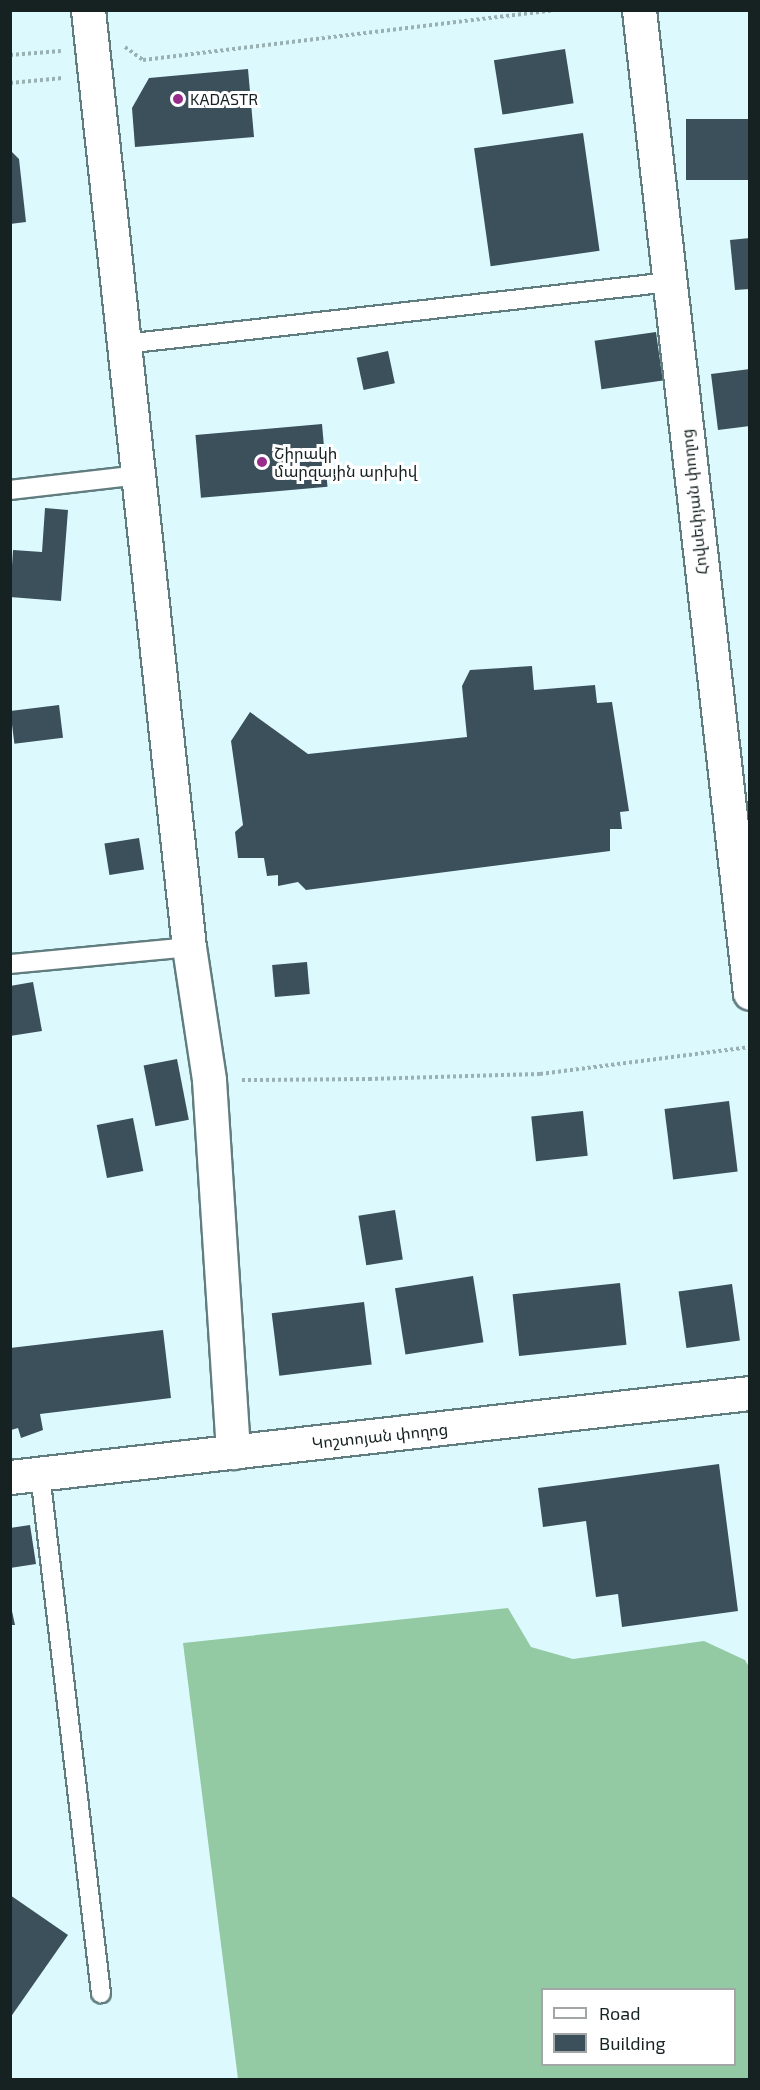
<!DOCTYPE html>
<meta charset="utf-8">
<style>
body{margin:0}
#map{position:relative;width:760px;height:2090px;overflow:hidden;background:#dcfafe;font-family:"Exo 2","Noto Sans Armenian",sans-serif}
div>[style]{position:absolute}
.forest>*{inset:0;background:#94caa3}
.building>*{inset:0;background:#3b505b;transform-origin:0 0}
.path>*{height:4px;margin-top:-2px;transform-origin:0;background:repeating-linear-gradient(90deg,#9ab1b4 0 3px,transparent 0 6px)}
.roads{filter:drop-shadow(2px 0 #627d80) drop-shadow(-2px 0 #627d80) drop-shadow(0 2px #627d80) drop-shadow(0 -2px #627d80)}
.lane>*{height:18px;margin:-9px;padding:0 9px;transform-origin:9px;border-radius:9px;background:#fff}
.street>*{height:33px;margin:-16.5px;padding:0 16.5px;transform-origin:16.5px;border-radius:16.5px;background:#fff}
.secondary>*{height:33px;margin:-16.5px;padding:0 16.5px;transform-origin:16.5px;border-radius:16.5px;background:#fff}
.dots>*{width:16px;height:16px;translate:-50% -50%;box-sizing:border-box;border:3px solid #fff;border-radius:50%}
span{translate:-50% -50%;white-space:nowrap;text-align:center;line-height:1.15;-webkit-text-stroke:6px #fff;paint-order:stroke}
.poi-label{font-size:16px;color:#162122}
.left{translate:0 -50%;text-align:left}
.street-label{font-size:16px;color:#162122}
.frame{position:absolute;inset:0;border:12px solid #162122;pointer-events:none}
.legend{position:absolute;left:541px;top:1988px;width:195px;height:78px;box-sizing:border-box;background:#fff;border:2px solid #a2a6a7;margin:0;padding:8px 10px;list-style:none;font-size:18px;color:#162122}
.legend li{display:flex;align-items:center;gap:12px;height:30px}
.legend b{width:30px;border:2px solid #a2a6a7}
</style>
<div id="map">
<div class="forest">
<div style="clip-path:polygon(evenodd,508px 1608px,531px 1647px,573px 1659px,704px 1641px,745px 1660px,749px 1667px,749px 2079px,238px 2079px,183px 1643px,508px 1608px,542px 1990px,734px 1990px,734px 2064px,542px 2064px,542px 1990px)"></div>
</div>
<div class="building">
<div style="left:565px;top:49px;width:55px;height:72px;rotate:81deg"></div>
<div style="clip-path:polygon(248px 69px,254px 137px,135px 147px,132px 108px,149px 78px)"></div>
<div style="left:750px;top:119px;width:61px;height:64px;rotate:90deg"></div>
<div style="left:583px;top:133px;width:119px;height:110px;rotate:82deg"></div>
<div style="clip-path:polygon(10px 150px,19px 159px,26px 222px,10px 224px)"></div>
<div style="clip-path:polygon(750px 238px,750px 289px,735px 290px,730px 240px)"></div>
<div style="left:656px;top:332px;width:49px;height:62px;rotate:82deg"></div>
<div style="left:388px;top:351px;width:33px;height:32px;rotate:78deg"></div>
<div style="clip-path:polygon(750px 369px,750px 426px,718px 430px,711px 374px)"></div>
<div style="left:322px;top:424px;width:63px;height:127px;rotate:85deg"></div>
<div style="clip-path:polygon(45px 508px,68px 510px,61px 601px,10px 597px,13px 550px,42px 552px)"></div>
<div style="clip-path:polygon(532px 666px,534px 690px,595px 685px,597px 703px,612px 702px,629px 811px,620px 812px,622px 829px,610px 829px,610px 851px,306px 890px,298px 882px,278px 886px,278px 875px,267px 876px,264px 858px,238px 858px,235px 832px,243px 825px,231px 741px,250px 712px,308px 754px,467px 737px,462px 686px,470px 670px)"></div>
<div style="left:59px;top:705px;width:33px;height:49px;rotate:83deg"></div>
<div style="left:139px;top:838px;width:32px;height:35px;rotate:81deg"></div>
<div style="left:307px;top:962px;width:32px;height:35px;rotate:85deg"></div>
<div style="clip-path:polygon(33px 982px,42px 1031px,10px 1036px,10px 986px)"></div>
<div style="left:177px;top:1059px;width:62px;height:34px;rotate:79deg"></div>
<div style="left:729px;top:1101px;width:71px;height:65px;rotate:83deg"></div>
<div style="left:583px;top:1111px;width:45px;height:52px;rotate:84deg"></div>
<div style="left:133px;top:1118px;width:54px;height:37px;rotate:79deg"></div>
<div style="left:395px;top:1210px;width:50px;height:37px;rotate:81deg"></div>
<div style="left:473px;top:1276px;width:67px;height:79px;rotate:81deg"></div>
<div style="left:620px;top:1283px;width:62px;height:108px;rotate:84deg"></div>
<div style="left:732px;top:1284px;width:57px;height:54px;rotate:82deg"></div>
<div style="left:364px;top:1302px;width:63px;height:93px;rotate:83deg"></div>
<div style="clip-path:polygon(163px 1330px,171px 1398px,40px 1414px,43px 1430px,21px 1438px,18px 1428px,11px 1430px,10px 1348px)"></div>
<div style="clip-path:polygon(719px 1464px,738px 1611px,622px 1627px,618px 1594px,596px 1597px,586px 1521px,543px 1527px,538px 1488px)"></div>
<div style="clip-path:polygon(30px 1525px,36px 1564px,10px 1568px,10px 1528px)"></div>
<div style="clip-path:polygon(10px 1602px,15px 1625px,10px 1625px)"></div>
<div style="clip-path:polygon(10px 1895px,68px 1935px,10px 2018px)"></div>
</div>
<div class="path">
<div style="left:125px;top:47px;width:22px;rotate:36deg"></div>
<div style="left:143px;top:60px;width:418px;rotate:-6.9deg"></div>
<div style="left:10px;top:55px;width:51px;rotate:-4.5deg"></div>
<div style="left:10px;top:83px;width:53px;rotate:-5.4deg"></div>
<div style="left:242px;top:1080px;width:127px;rotate:-0.5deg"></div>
<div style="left:369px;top:1079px;width:171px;rotate:-1.7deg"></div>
<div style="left:540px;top:1074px;width:212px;rotate:-7.3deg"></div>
</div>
<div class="roads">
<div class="lane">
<div style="left:125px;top:344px;width:549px;rotate:-6.49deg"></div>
<div style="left:10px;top:490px;width:130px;rotate:-6.6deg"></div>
<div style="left:10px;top:964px;width:180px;rotate:-5.4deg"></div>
<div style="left:40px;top:1474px;width:523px;rotate:83.3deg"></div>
</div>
<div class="street">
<div style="left:88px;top:10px;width:942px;rotate:83.85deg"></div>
<div style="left:189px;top:947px;width:134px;rotate:81.4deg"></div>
<div style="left:209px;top:1080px;width:373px;rotate:86.3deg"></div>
<div style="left:639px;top:10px;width:989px;rotate:83.56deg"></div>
</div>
<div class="secondary">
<div style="left:10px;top:1477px;width:745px;rotate:-6.48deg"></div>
</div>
</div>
<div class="dots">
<div style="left:178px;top:99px;background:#992b8b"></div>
<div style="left:262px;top:462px;background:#992b8b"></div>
</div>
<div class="poi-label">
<span class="left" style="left:190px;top:99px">KADASTR</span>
<span class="left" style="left:274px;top:462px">Շիրակի<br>մարզային արխիվ</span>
</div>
<div class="street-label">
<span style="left:694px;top:502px;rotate:-96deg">Հովսեփյան փողոց</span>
<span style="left:380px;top:1436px;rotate:-6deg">Կոշտոյան փողոց</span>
</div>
<div class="frame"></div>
<ul class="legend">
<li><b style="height:8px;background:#fff"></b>Road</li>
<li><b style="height:16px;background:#3b505b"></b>Building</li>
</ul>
</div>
